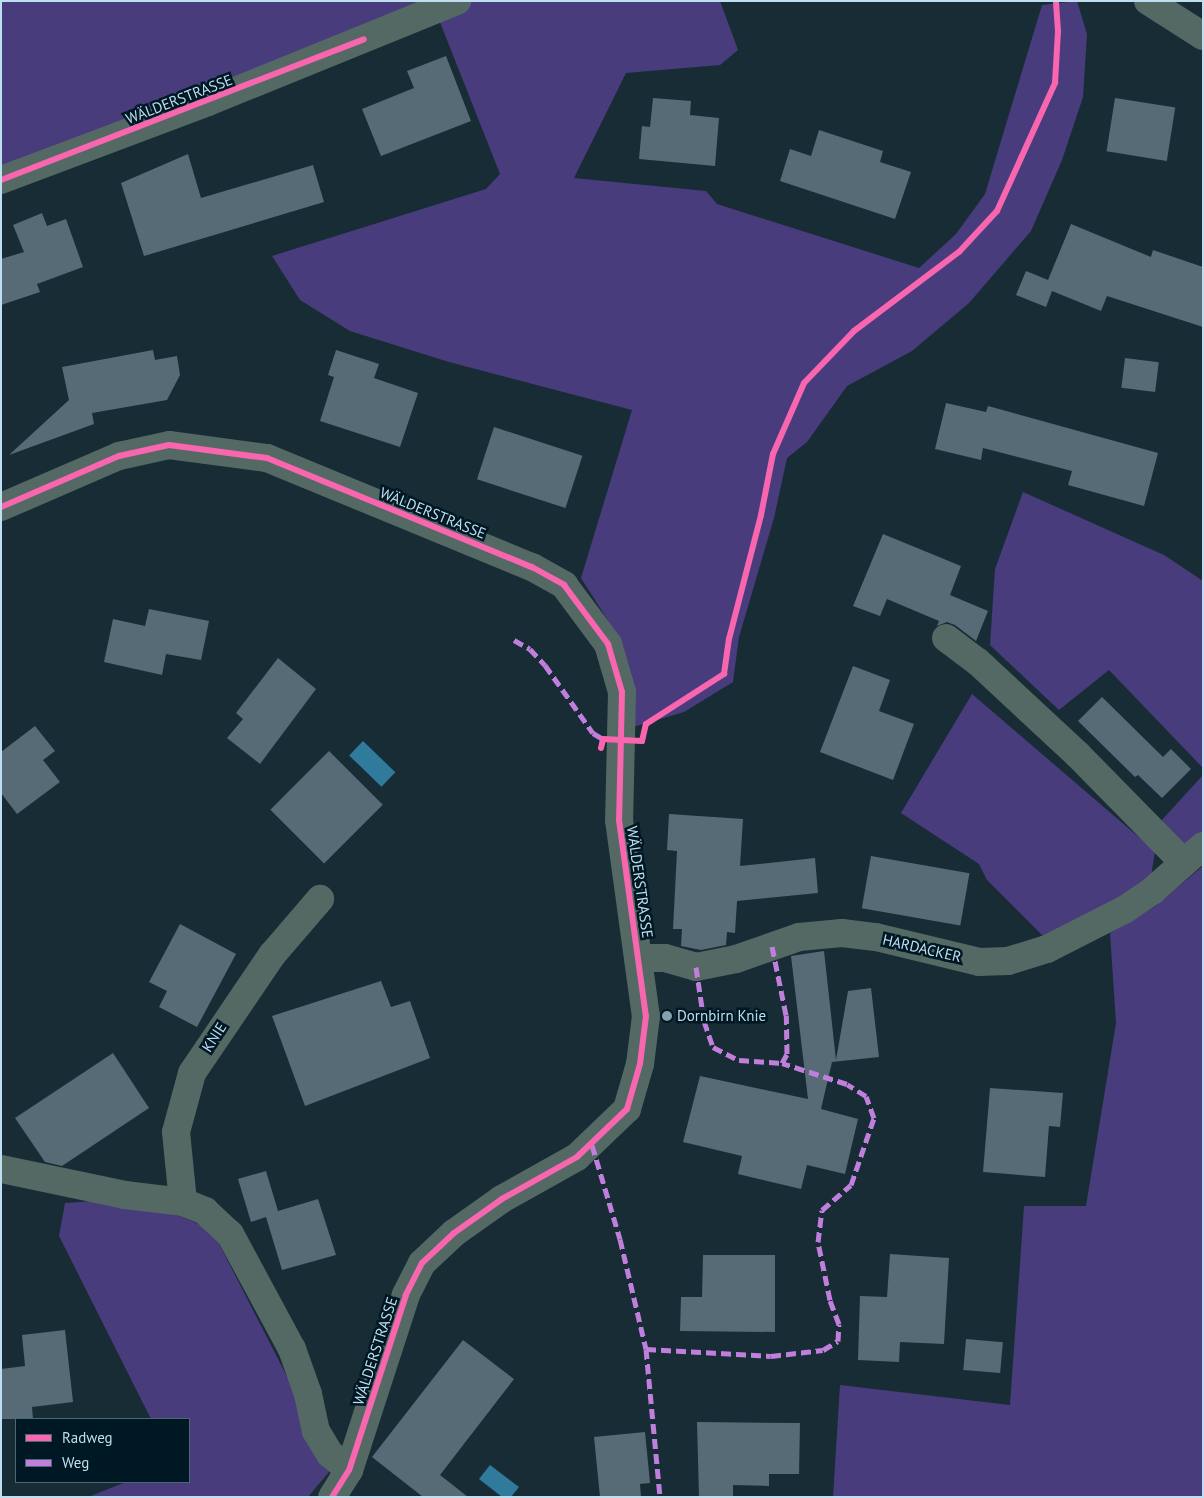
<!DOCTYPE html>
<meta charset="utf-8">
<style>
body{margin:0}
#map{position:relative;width:1204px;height:1498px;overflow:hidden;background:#182c35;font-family:"PT Sans",sans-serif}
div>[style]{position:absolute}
.green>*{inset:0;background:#483c7c}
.water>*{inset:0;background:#307a9b;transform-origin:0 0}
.building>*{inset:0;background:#566b75;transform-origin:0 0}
.minor>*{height:28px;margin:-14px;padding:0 14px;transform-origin:14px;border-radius:14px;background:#546964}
.quiet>*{height:5px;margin-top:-2.5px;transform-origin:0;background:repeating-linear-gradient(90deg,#c07fdc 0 10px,transparent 0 15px)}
.cycleway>*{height:6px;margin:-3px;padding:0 3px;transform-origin:3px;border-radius:3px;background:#f766af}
.dots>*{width:14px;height:14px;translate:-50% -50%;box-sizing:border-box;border:2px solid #001824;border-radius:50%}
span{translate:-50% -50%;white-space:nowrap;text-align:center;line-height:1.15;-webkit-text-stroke:5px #001824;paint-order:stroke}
.street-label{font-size:15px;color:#bfdff0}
.poi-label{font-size:15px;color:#bfdff0}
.left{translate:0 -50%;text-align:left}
.frame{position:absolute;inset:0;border:2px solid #bfdff0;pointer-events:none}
.legend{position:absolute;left:15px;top:1418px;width:175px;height:65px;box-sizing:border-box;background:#001824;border:1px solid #4c6876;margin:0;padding:6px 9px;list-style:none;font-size:15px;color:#bfdff0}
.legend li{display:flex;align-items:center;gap:10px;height:25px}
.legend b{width:25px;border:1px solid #4c6876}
</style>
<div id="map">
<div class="green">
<div style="clip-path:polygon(1px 1px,720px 1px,738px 50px,720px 65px,626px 73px,574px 178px,706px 191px,717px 204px,919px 268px,956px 234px,985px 194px,1042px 5px,1077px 1px,1087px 34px,1083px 97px,1062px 160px,1031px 231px,969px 303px,912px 351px,847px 386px,807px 442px,787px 458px,774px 518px,739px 637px,733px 682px,684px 712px,633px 727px,619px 638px,581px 578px,632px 410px,449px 362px,350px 331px,300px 300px,272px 256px,486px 189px,500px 174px,434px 7px,1px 176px)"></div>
<div style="clip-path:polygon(1023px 492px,1164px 555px,1203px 581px,1203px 768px,1109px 670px,1059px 710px,990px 645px,995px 569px)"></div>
<div style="clip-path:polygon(972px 694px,1155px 851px,1151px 877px,1118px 899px,1044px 937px,987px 880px,979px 864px,901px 813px)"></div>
<div style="clip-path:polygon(1203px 775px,1203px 833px,1184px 847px,1161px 821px)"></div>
<div style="clip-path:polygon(1203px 866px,1203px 1497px,833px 1497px,840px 1385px,1010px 1405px,1024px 1206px,1086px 1206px,1116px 1023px,1110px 933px,1154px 907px)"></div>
<div style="clip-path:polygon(95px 1201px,160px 1207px,212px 1230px,298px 1398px,329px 1472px,308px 1497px,88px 1497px,126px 1482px,189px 1482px,189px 1419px,151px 1419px,59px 1236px,65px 1203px)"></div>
</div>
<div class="water">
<div style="left:363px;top:741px;width:45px;height:20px;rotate:44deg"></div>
<div style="clip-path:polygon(490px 1465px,519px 1487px,511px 1497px,502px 1497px,479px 1479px)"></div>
</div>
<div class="building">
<div style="clip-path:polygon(446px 56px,471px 121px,381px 156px,362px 109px,414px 88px,407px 71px)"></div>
<div style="clip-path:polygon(653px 98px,691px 101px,690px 115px,719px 118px,715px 166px,639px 159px,642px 126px,650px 127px)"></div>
<div style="left:1115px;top:98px;width:61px;height:54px;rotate:9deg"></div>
<div style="clip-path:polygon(819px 130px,883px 151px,880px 162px,911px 172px,895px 219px,780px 181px,790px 149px,811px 156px)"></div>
<div style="clip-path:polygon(188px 154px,201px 198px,313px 165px,324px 202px,144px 256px,121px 183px)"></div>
<div style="clip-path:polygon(42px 213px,47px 226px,66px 219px,83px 267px,37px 284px,40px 292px,1px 305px,1px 259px,24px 252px,13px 225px)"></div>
<div style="clip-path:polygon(1071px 224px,1151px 257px,1153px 250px,1203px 267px,1203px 327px,1107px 296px,1101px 311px,1052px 291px,1046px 307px,1016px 295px,1026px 271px,1048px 280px)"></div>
<div style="clip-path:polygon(153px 350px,155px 360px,177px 356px,180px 375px,167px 400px,92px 413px,94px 424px,9px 455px,69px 400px,62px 367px)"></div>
<div style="clip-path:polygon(336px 350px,379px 364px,374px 378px,418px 393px,400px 447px,320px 421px,334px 377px,328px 375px)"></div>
<div style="left:1125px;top:358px;width:34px;height:30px;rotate:7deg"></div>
<div style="clip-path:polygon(946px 403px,986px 412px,988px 406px,1158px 453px,1144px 506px,1068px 485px,1072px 471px,983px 448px,981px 460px,935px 449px)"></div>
<div style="left:494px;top:427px;width:93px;height:55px;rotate:18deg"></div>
<div style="clip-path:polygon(883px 534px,961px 566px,950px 595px,988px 611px,976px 641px,955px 625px,947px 622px,937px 626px,939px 621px,887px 599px,880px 616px,853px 606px)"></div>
<div style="clip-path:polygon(149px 609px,209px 621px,201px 660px,166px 654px,162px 675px,104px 662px,113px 619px,145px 626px)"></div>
<div style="clip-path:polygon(278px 658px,316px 689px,260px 764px,227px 738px,243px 719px,236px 713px)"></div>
<div style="clip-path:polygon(853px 666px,890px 680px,879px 711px,914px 724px,893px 780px,820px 752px)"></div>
<div style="clip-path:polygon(1102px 697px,1163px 757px,1171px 749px,1191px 769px,1162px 798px,1138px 775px,1135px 777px,1078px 721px)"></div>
<div style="clip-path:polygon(35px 726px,55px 751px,43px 760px,60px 782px,17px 814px,1px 793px,1px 752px)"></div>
<div style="left:329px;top:751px;width:76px;height:83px;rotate:45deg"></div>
<div style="clip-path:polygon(669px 814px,743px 819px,740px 866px,815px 858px,818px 893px,737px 901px,735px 933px,727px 932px,726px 945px,701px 950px,681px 946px,682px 929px,673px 929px,677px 851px,667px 850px)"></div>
<div style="left:871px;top:856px;width:100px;height:53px;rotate:10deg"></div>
<div style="clip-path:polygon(180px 924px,236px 954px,197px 1027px,159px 1007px,167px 991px,149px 982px)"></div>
<div style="clip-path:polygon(824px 951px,836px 1060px,848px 991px,871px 988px,879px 1057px,832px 1062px,821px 1109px,858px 1119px,845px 1174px,807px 1165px,801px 1189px,738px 1174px,742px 1156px,683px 1142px,700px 1076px,808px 1099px,791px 956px)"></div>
<div style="clip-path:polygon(381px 981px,391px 1007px,410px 1001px,430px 1058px,305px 1106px,272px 1016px)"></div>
<div style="clip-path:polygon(113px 1053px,149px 1108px,62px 1166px,45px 1162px,15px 1118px)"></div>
<div style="clip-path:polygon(990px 1088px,1063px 1093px,1060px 1127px,1049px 1126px,1045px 1177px,983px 1172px)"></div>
<div style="clip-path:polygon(266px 1171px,278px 1211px,318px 1199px,336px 1255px,282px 1270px,266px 1217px,251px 1222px,238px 1179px)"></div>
<div style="clip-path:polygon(890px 1254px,949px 1258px,944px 1344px,900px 1342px,899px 1362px,858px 1360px,860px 1296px,887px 1297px)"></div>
<div style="clip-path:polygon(703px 1255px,775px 1255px,775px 1332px,680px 1331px,681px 1297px,702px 1297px)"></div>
<div style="clip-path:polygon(65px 1330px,73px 1402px,32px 1407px,33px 1419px,1px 1419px,1px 1369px,25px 1366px,22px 1335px)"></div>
<div style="left:966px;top:1339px;width:37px;height:31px;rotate:5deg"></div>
<div style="clip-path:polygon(463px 1340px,514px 1379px,440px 1475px,468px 1497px,423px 1497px,372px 1457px)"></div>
<div style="clip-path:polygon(697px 1422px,800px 1423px,799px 1474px,769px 1474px,769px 1486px,733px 1485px,733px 1497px,699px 1497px)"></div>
<div style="clip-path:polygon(645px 1432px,650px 1483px,640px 1484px,641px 1497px,600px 1497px,594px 1437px)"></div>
</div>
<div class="minor">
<div style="left:1148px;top:1px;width:65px;rotate:32.5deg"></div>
<div style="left:1px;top:180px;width:221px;rotate:-20.6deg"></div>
<div style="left:208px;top:102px;width:269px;rotate:-22.1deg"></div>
<div style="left:1px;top:507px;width:129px;rotate:-23.4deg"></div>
<div style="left:119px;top:456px;width:51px;rotate:-12.4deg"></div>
<div style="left:169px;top:445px;width:99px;rotate:7.6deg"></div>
<div style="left:267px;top:458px;width:287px;rotate:22.4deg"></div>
<div style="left:532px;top:567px;width:37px;rotate:29deg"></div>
<div style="left:564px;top:585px;width:74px;rotate:53.3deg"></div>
<div style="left:608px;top:644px;width:50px;rotate:73.7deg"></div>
<div style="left:622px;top:692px;width:128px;rotate:91.3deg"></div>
<div style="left:619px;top:820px;width:198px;rotate:82.2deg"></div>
<div style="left:646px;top:1016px;width:48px;rotate:97.1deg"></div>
<div style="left:640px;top:1064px;width:47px;rotate:106.1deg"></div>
<div style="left:627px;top:1109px;width:69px;rotate:136.2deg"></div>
<div style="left:577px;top:1157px;width:86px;rotate:150.8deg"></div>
<div style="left:502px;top:1199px;width:59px;rotate:144.7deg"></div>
<div style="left:454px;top:1233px;width:44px;rotate:136.8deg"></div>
<div style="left:422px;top:1263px;width:36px;rotate:117deg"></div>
<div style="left:406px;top:1295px;width:184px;rotate:108deg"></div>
<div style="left:349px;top:1470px;width:32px;rotate:122deg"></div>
<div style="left:946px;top:638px;width:40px;rotate:37deg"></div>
<div style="left:978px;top:662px;width:137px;rotate:42.9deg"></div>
<div style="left:1078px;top:755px;width:151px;rotate:45.5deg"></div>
<div style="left:638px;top:958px;width:27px"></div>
<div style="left:665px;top:958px;width:32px;rotate:16deg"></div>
<div style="left:696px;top:967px;width:41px;rotate:-11.3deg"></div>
<div style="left:736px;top:959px;width:67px;rotate:-19.2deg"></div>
<div style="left:799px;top:937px;width:43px;rotate:-5.3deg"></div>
<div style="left:842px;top:933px;width:34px;rotate:7deg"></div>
<div style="left:876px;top:937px;width:106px;rotate:13.6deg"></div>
<div style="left:979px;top:962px;width:29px;rotate:-2deg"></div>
<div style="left:1008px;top:961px;width:41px;rotate:-17.1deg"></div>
<div style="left:1047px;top:949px;width:86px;rotate:-26.9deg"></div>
<div style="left:1124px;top:910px;width:34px;rotate:-34deg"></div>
<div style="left:1152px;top:891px;width:68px;rotate:-41.4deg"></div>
<div style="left:1px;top:1169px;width:127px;rotate:11.8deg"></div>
<div style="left:125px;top:1195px;width:58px;rotate:6.9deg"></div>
<div style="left:183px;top:1202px;width:24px;rotate:22deg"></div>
<div style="left:205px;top:1211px;width:34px;rotate:43deg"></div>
<div style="left:230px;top:1234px;width:131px;rotate:61.7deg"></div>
<div style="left:292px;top:1349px;width:48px;rotate:70.4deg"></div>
<div style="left:308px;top:1394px;width:38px;rotate:78deg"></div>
<div style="left:316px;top:1431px;width:27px;rotate:59deg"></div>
<div style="left:330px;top:1454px;width:25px;rotate:40deg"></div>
<div style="left:183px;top:1202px;width:70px;rotate:-95.7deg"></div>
<div style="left:176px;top:1132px;width:61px;rotate:-74.8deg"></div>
<div style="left:192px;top:1073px;width:143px;rotate:-55.9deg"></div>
<div style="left:272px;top:955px;width:74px;rotate:-49.4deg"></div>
</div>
<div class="quiet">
<div style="left:514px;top:640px;width:18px;rotate:29deg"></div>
<div style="left:530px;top:649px;width:22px;rotate:47deg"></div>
<div style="left:545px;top:665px;width:83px;rotate:54.8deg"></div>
<div style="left:593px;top:733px;width:12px;rotate:31deg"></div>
<div style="left:696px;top:967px;width:55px;rotate:81.6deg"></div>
<div style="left:704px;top:1021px;width:28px;rotate:71deg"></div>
<div style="left:713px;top:1047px;width:29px;rotate:27deg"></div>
<div style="left:739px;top:1060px;width:43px;rotate:4deg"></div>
<div style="left:782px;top:1063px;width:10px;rotate:-61deg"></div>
<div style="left:787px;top:1054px;width:39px;rotate:-91deg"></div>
<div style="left:786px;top:1015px;width:70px;rotate:-101.5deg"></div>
<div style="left:592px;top:1145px;width:98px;rotate:73.4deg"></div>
<div style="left:620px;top:1239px;width:113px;rotate:76.7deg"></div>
<div style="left:646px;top:1349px;width:149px;rotate:84.6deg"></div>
<div style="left:646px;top:1349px;width:125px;rotate:3.2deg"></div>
<div style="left:771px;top:1356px;width:52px;rotate:-6.6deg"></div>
<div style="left:823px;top:1350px;width:17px;rotate:-31deg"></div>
<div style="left:838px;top:1341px;width:17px;rotate:-87deg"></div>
<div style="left:839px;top:1324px;width:26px;rotate:-111deg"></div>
<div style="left:830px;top:1300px;width:59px;rotate:-101.7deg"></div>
<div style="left:818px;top:1242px;width:32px;rotate:-83deg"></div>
<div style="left:822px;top:1210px;width:38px;rotate:-41deg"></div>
<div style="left:851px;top:1185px;width:71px;rotate:-71.1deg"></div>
<div style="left:874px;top:1118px;width:23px;rotate:-110deg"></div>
<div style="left:866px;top:1096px;width:22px;rotate:-148deg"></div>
<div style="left:847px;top:1084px;width:68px;rotate:-162.1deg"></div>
</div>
<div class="cycleway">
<div style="left:1px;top:180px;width:389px;rotate:-21.2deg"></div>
<div style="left:1px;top:507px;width:129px;rotate:-23.4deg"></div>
<div style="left:119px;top:456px;width:51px;rotate:-12.4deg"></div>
<div style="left:169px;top:445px;width:99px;rotate:7.6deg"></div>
<div style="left:267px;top:458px;width:287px;rotate:22.4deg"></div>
<div style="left:532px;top:567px;width:37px;rotate:29deg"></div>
<div style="left:564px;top:585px;width:74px;rotate:53.3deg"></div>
<div style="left:608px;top:644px;width:50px;rotate:73.7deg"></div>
<div style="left:622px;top:692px;width:128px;rotate:91.3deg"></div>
<div style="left:619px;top:820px;width:198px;rotate:82.2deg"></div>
<div style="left:646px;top:1016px;width:48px;rotate:97.1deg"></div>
<div style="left:640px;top:1064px;width:47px;rotate:106.1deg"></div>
<div style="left:627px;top:1109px;width:69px;rotate:136.2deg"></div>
<div style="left:577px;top:1157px;width:86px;rotate:150.8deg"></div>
<div style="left:502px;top:1199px;width:59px;rotate:144.7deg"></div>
<div style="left:454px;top:1233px;width:44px;rotate:136.8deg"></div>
<div style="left:422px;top:1263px;width:36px;rotate:117deg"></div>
<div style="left:406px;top:1295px;width:184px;rotate:108deg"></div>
<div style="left:349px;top:1470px;width:32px;rotate:122deg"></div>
<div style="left:601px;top:748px;width:9px;rotate:-77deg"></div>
<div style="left:603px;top:739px;width:39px;rotate:3deg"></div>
<div style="left:642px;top:741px;width:17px;rotate:-77deg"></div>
<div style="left:646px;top:724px;width:93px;rotate:-32.7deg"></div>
<div style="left:724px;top:674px;width:35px;rotate:-82deg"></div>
<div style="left:729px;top:639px;width:128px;rotate:-75.5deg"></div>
<div style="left:761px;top:515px;width:62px;rotate:-78.9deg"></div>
<div style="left:773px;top:454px;width:77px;rotate:-66.4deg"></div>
<div style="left:804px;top:383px;width:72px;rotate:-46.1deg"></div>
<div style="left:854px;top:331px;width:131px;rotate:-37deg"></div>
<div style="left:959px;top:252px;width:56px;rotate:-47.2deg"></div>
<div style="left:997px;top:211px;width:141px;rotate:-65.6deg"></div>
<div style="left:1055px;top:83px;width:52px;rotate:-86.7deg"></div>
<div style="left:1058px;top:31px;width:30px;rotate:-94deg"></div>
</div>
<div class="dots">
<div style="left:667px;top:1016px;background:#85a0af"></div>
</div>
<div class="street-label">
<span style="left:179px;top:99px;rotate:-21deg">WÄLDERSTRASSE</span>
<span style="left:433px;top:513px;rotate:22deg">WÄLDERSTRASSE</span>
<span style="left:640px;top:882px;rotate:82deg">WÄLDERSTRASSE</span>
<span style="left:922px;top:948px;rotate:13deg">HARDACKER</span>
<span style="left:214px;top:1037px;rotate:-57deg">KNIE</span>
<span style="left:375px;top:1351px;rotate:-72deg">WÄLDERSTRASSE</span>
</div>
<div class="poi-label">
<span class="left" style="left:677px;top:1016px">Dornbirn Knie</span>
</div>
<div class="frame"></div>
<ul class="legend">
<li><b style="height:6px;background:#f766af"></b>Radweg</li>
<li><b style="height:6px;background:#c07fdc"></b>Weg</li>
</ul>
</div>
